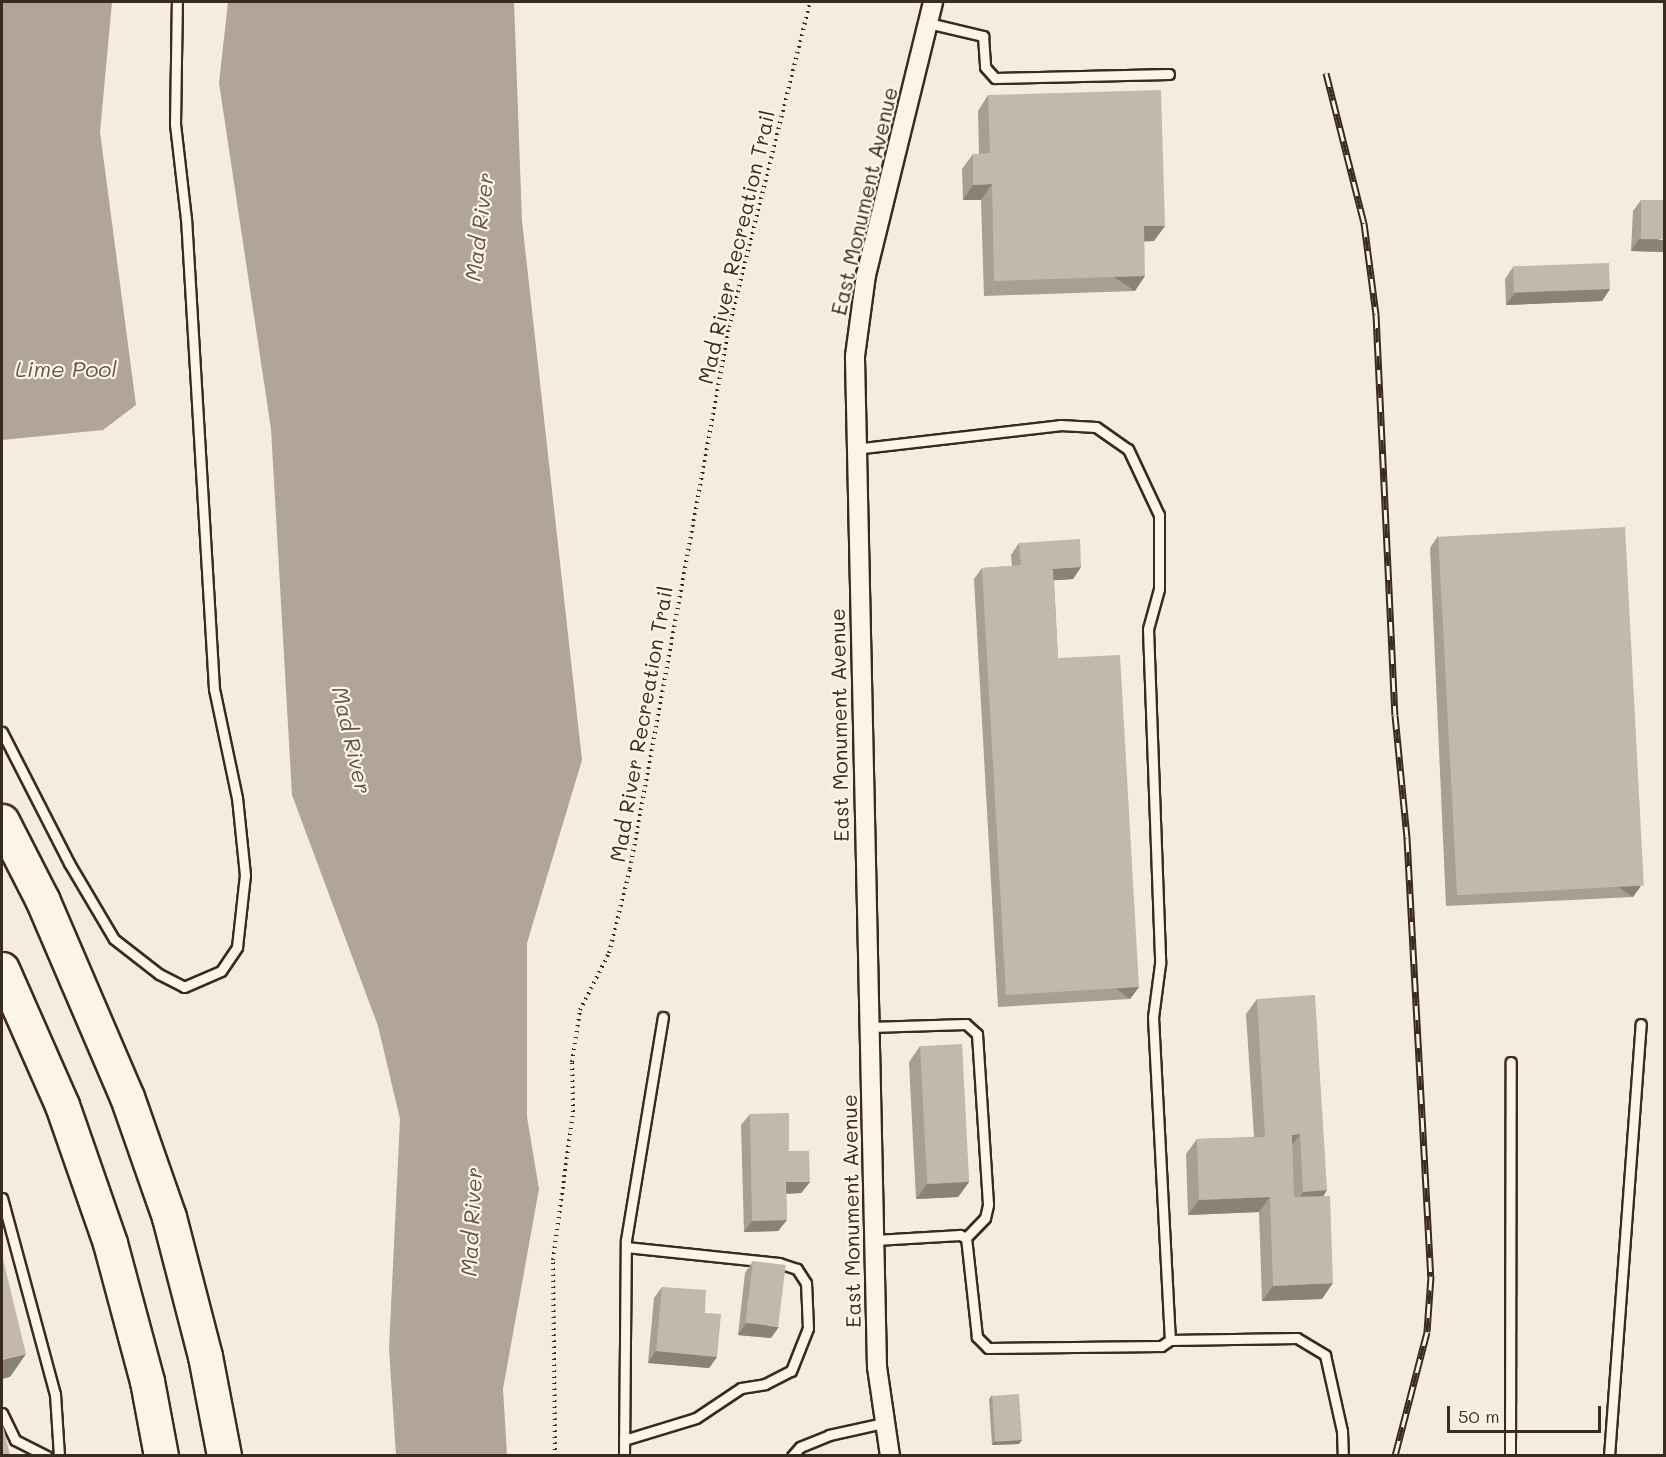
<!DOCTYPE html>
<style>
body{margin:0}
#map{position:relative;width:1666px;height:1457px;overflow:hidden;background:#f4eddd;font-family:Mali,sans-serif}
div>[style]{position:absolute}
.water>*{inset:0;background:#b0a596}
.path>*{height:4px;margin-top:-2px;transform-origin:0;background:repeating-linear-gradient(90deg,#3b2a1e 0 1.5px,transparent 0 6px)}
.roads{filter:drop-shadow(2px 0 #3b2a1e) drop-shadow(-2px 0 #3b2a1e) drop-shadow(0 2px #3b2a1e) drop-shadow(0 -2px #3b2a1e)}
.service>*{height:9px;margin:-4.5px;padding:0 4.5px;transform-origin:4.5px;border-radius:4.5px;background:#fcf5e5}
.minor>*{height:18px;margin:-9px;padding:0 9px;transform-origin:9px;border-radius:9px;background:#fcf5e5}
.motorway>*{height:33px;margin:-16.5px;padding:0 16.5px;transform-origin:16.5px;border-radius:16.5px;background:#fcf5e5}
.rail>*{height:7px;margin-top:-3.5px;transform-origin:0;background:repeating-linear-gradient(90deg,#fcf5e5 0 14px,#3b2a1e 0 28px);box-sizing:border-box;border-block:2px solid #3b2a1e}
.wall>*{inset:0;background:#a89f92}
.shaded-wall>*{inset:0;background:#888277;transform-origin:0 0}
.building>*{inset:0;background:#c3b9aa;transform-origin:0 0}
span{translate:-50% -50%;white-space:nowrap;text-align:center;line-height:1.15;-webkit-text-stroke:4.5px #fcf5e5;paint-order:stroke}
.street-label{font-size:21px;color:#3b2a1e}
.water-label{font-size:22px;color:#645548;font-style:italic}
.frame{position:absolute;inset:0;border:3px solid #3b2a1e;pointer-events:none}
.scale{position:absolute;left:1447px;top:1406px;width:154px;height:27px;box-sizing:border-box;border:3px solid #3b2a1e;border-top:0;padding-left:8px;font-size:18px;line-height:21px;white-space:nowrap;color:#3b2a1e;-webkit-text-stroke:4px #fcf5e5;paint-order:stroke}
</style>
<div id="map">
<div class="water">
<div style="clip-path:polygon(2px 2px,112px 2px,100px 132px,136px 405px,103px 430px,2px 440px)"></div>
<div style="clip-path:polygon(228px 2px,514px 2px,522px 221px,582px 760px,527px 943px,527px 1117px,539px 1189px,503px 1389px,507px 1455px,396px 1455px,389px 1349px,400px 1119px,378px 1026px,292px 795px,271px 429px,219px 83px)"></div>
</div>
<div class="path">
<div style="left:555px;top:1456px;width:196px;rotate:-90.6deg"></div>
<div style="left:553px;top:1260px;width:149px;rotate:-82.3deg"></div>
<div style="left:573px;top:1112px;width:50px;rotate:-91.1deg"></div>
<div style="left:572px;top:1062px;width:53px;rotate:-81.3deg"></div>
<div style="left:580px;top:1010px;width:64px;rotate:-63deg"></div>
<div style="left:609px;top:953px;width:87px;rotate:-76deg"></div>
<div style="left:630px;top:869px;width:551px;rotate:-79.65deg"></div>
<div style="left:729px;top:327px;width:335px;rotate:-76deg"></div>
</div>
<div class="roads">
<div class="service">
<div style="left:928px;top:23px;width:57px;rotate:13.3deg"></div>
<div style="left:983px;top:36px;width:31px;rotate:86deg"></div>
<div style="left:985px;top:67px;width:15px;rotate:48deg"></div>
<div style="left:995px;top:78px;width:174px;rotate:-1.3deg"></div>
<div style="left:854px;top:449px;width:207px;rotate:-6.6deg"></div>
<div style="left:1060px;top:425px;width:36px;rotate:3deg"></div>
<div style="left:1096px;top:427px;width:39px;rotate:35deg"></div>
<div style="left:1128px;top:449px;width:73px;rotate:64.8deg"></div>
<div style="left:1159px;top:515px;width:74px;rotate:90deg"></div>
<div style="left:1159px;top:589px;width:41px;rotate:105.4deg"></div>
<div style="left:1148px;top:629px;width:335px;rotate:87.9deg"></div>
<div style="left:1160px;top:964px;width:53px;rotate:97.5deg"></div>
<div style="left:1153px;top:1017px;width:323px;rotate:87deg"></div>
<div style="left:1170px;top:1340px;width:11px;rotate:146deg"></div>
<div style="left:1161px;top:1346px;width:173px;rotate:179.3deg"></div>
<div style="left:988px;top:1348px;width:16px;rotate:-135deg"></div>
<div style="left:977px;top:1337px;width:100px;rotate:-96.3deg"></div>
<div style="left:966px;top:1238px;width:7px;rotate:-153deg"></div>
<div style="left:960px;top:1235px;width:85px;rotate:176.6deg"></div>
<div style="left:2px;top:732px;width:147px;rotate:62.9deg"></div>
<div style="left:69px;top:863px;width:88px;rotate:59.4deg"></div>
<div style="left:114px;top:939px;width:57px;rotate:37.9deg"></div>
<div style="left:159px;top:974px;width:28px;rotate:27deg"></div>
<div style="left:184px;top:987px;width:40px;rotate:-23.4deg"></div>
<div style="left:221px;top:971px;width:29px;rotate:-56deg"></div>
<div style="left:237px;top:947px;width:72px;rotate:-83.7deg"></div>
<div style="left:245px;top:875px;width:77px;rotate:-95.9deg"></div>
<div style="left:237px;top:798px;width:111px;rotate:-101.9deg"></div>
<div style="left:214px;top:689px;width:471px;rotate:-93.4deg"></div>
<div style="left:186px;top:219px;width:96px;rotate:-96.6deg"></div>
<div style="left:175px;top:124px;width:122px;rotate:-89.1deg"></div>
<div style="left:870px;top:1027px;width:96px;rotate:-1.8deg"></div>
<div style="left:966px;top:1024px;width:15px;rotate:42deg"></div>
<div style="left:977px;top:1034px;width:171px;rotate:86.3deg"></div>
<div style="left:988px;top:1205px;width:13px;rotate:103deg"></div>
<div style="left:985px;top:1218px;width:28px;rotate:134deg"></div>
<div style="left:2px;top:1198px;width:203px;rotate:74.9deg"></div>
<div style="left:55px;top:1394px;width:62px;rotate:86.3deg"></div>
<div style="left:1170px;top:1340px;width:127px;rotate:-0.9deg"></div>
<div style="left:1297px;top:1338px;width:33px;rotate:31deg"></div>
<div style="left:1325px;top:1355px;width:78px;rotate:77.4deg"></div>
<div style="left:1342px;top:1431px;width:25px;rotate:88deg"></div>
<div style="left:2px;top:1413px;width:30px;rotate:64deg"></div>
<div style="left:15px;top:1440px;width:36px;rotate:27deg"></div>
<div style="left:624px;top:1440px;width:75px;rotate:-17deg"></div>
<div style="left:696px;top:1418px;width:54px;rotate:-33.7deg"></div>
<div style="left:741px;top:1388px;width:24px;rotate:-9deg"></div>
<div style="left:765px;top:1384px;width:29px;rotate:-27deg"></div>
<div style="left:791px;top:1371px;width:46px;rotate:-68.4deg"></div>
<div style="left:808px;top:1328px;width:45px;rotate:-92.5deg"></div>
<div style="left:806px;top:1283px;width:17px;rotate:-123deg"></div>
<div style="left:797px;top:1269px;width:19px;rotate:-162deg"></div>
<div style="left:779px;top:1263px;width:154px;rotate:-174deg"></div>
<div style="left:624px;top:1456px;width:216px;rotate:-89.5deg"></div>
<div style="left:626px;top:1240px;width:226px;rotate:-80.6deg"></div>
<div style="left:792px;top:1456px;width:12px;rotate:-48deg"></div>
<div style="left:800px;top:1447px;width:31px;rotate:-22deg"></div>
<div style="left:829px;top:1435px;width:55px;rotate:-12.5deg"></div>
<div style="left:1510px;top:1456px;width:394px;rotate:-89.9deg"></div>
<div style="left:1609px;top:1456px;width:433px;rotate:-85.8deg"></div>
</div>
<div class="minor">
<div style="left:890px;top:1456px;width:90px;rotate:-98.3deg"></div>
<div style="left:877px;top:1367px;width:1011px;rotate:-91.25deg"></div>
<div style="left:855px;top:356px;width:82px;rotate:-82.3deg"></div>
<div style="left:866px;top:275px;width:281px;rotate:-76.2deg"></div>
</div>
<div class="motorway">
<div style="left:2px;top:821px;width:88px;rotate:62.9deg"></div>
<div style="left:42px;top:899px;width:215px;rotate:66.8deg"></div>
<div style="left:127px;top:1097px;width:127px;rotate:70.7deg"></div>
<div style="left:169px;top:1217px;width:144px;rotate:75.5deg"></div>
<div style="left:205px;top:1356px;width:102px;rotate:79.2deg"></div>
<div style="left:2px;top:969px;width:149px;rotate:66.2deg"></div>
<div style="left:62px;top:1105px;width:146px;rotate:70.8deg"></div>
<div style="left:110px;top:1243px;width:143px;rotate:75deg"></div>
<div style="left:147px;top:1381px;width:76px;rotate:79.4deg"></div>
</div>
</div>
<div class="rail">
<div style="left:1326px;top:73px;width:155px;rotate:75.8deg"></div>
<div style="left:1364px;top:223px;width:92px;rotate:82.5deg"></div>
<div style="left:1376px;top:314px;width:401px;rotate:87.3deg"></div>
<div style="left:1395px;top:715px;width:124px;rotate:84.4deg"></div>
<div style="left:1407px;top:838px;width:439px;rotate:86.9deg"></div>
<div style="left:1431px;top:1276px;width:56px;rotate:94.1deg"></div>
<div style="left:1427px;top:1332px;width:128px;rotate:104.5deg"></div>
</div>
<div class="wall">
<div style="clip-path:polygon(988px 95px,1154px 241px,1144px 241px,1135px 291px,984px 296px,981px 200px,963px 200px,962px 169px,973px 154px,979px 154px,978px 111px)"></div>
<div style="clip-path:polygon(1641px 200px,1665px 252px,1631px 251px,1633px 211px)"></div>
<div style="clip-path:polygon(1513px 267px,1610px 289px,1602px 301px,1506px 305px,1505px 279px)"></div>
<div style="clip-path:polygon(1438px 536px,1633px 897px,1446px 906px,1430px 548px)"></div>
<div style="clip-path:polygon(1019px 543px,1081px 567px,1073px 579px,1054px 580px,1058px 658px,1139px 987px,1130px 999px,998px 1007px,974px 579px,982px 568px,1012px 566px,1011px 555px)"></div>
<div style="clip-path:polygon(1257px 999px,1327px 1190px,1323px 1197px,1322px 1299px,1262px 1301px,1259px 1212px,1188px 1215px,1186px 1154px,1197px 1139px,1254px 1137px,1246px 1014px)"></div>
<div style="clip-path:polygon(920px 1046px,969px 1182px,958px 1197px,916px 1199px,909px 1062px)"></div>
<div style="clip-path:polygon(750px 1114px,789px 1151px,810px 1182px,801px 1193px,786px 1194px,787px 1220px,778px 1231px,744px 1232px,741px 1125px)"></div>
<div style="clip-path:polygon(753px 1261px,771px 1338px,738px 1335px,745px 1273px)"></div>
<div style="clip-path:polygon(662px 1287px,705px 1313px,717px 1357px,709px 1368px,648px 1363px,654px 1298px)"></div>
<div style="clip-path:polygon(992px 1395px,1019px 1444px,992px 1445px,989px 1399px)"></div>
</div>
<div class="shaded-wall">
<div style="clip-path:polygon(992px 184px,981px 200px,963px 200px,973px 185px)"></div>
<div style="clip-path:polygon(1144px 226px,1165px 226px,1154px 241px,1133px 242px)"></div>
<div style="clip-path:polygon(1639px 239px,1665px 240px,1665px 252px,1631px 251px)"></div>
<div style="left:1145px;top:276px;width:18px;height:151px;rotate:124deg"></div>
<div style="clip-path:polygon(1610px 289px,1602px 301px,1506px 305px,1515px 293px)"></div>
<div style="clip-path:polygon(1081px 567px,1073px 579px,1045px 581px,1053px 569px)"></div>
<div style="left:1641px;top:886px;width:14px;height:187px;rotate:126deg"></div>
<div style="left:1139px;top:987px;width:15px;height:133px;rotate:127deg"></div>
<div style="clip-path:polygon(1300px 1134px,1289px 1149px,1292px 1135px)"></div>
<div style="clip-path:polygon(786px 1182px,810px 1182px,801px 1193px,778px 1194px)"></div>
<div style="clip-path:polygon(969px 1182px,958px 1197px,916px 1199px,927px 1184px)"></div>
<div style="clip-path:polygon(1327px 1190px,1316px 1206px,1293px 1207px,1303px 1192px)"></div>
<div style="clip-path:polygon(1270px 1197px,1259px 1212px,1188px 1215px,1199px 1200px)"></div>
<div style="clip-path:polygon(787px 1220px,778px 1231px,744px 1232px,752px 1221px)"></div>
<div style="clip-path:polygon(1333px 1283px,1322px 1299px,1262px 1301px,1273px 1286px)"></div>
<div style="clip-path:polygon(746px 1323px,779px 1327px,771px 1338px,738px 1335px)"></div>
<div style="clip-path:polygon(656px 1351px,717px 1357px,709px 1368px,648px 1363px)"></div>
<div style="clip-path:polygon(26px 1354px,10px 1377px,2px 1379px,2px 1360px)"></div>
<div style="clip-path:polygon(1022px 1440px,1019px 1444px,992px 1445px,995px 1441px)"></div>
</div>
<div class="building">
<div style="clip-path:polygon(1161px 90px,1165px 226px,1144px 226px,1145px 276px,994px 281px,992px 184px,973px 185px,973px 154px,990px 153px,988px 95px)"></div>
<div style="left:1641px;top:200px;width:24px;height:39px"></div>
<div style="left:1609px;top:263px;width:26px;height:96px;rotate:88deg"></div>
<div style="left:1625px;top:527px;width:359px;height:187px;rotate:87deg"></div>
<div style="clip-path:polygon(1080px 539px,1081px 567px,1053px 569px,1058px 658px,1120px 655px,1139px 987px,1006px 995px,982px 568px,1021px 565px,1019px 543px)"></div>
<div style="clip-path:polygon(1315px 995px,1327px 1190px,1303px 1192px,1300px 1134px,1292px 1135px,1294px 1197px,1330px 1196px,1333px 1283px,1273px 1286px,1270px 1197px,1199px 1200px,1197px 1139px,1265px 1137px,1257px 999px)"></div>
<div style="left:962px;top:1044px;width:138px;height:42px;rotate:87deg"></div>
<div style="clip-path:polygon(789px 1113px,789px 1151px,809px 1151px,810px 1182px,786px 1182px,787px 1220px,752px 1221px,750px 1114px)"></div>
<div style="clip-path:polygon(2px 1255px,26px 1354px,2px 1360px)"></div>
<div style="left:753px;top:1261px;width:33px;height:62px;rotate:7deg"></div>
<div style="clip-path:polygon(662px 1287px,706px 1290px,705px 1313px,721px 1314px,717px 1357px,656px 1351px)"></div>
<div style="left:1019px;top:1394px;width:46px;height:27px;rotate:86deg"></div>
<div style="clip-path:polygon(2px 1421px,10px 1455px,2px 1455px)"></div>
</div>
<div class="street-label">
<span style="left:864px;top:201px;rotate:-77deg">East Monument Avenue</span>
<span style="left:736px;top:247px;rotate:-77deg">Mad River Recreation Trail</span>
<span style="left:641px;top:724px;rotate:-80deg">Mad River Recreation Trail</span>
<span style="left:839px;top:725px;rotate:-91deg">East Monument Avenue</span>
<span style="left:851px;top:1211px;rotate:-91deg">East Monument Avenue</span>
</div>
<div class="water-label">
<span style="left:479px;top:227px;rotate:-83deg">Mad River</span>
<span style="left:66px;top:369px">Lime Pool</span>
<span style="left:352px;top:740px;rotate:77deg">Mad River</span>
<span style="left:471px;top:1222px;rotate:-87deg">Mad River</span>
</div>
<div class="frame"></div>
<div class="scale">50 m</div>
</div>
